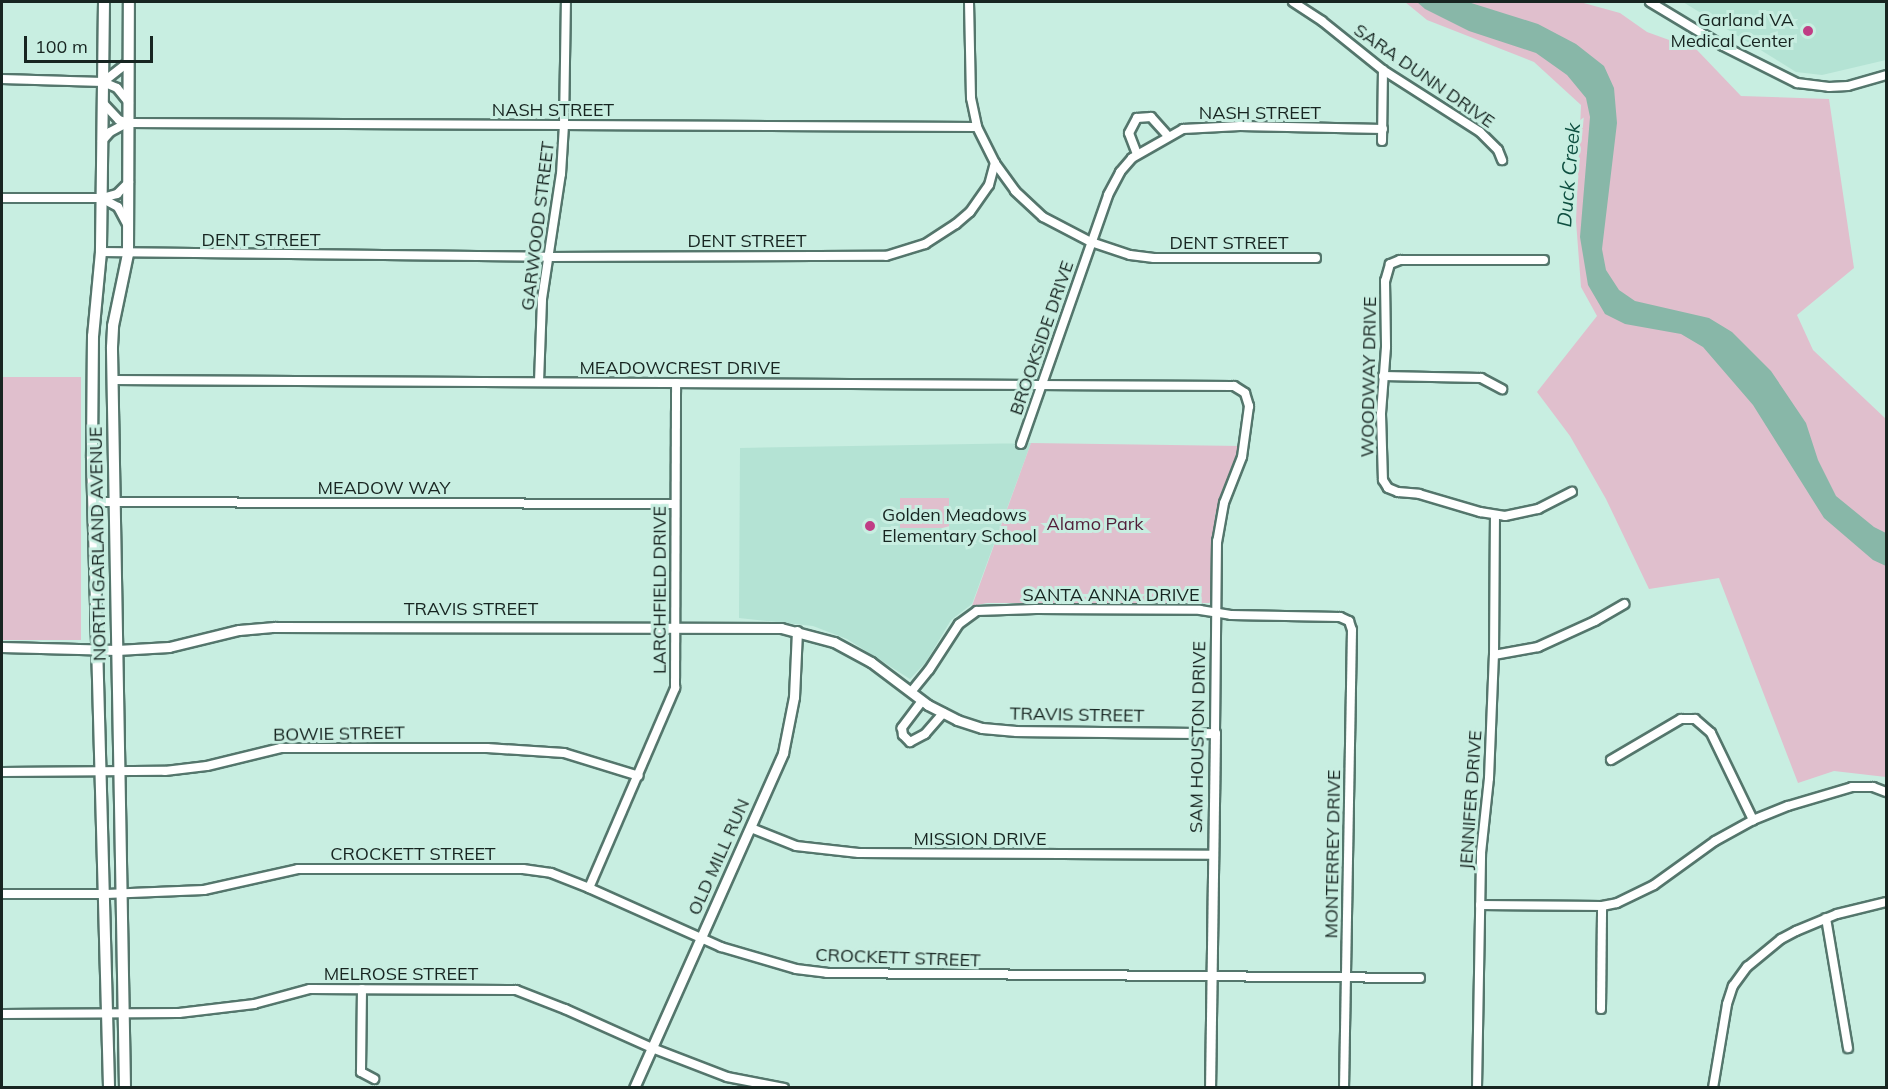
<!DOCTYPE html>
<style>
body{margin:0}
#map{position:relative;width:1888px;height:1089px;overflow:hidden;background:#c8eee1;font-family:Mulish,sans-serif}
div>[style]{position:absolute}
.built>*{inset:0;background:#b4e3d4}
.green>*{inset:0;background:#e0bfcd;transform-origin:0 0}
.water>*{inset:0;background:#88b7a8}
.roads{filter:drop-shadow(2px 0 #54766c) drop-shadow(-2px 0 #54766c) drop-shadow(0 2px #54766c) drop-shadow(0 -2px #54766c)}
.minor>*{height:8px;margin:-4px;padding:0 4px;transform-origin:4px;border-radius:4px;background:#fff}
.tertiary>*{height:9px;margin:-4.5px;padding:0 4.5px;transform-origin:4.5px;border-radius:4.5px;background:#fff}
.secondary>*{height:10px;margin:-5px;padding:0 5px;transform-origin:5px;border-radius:5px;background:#fff}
.dots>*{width:16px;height:16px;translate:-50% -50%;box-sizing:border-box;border:3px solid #c8eee1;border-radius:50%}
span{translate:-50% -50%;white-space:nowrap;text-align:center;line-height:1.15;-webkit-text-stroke:6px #c8eee1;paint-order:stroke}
.poi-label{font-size:18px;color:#172521}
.right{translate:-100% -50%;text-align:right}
.left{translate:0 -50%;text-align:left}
.street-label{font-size:18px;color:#172521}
.park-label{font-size:18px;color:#521e39}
.water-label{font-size:20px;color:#0e4f40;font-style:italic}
.frame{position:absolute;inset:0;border:3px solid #172521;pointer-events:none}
.scale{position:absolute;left:24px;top:36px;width:129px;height:27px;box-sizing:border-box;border:3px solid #172521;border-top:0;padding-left:8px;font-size:18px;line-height:21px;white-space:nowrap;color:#172521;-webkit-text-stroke:4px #c8eee1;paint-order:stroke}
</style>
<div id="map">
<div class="built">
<div style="clip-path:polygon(1683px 2px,1886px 2px,1886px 60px,1822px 75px,1796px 72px)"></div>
<div style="clip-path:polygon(1031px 443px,972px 604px,951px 620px,926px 662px,910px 679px,847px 639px,813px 626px,739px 618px,740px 448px)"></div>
</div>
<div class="green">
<div style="clip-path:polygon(1405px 2px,1580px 2px,1620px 13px,1647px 32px,1697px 50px,1741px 96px,1829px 99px,1854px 268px,1797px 315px,1813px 350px,1886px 419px,1886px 777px,1834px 771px,1798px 783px,1719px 578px,1649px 589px,1606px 499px,1570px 436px,1537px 392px,1597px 316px,1581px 287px,1576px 221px,1581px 105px,1534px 62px,1427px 20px)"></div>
<div style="left:2px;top:377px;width:79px;height:263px"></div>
<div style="clip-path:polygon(1031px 443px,1241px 446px,1215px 515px,1212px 601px,1209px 603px,987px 603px,972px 606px)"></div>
<div style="left:949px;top:498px;width:30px;height:49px;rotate:90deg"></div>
</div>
<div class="water">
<div style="clip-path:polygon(1417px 2px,1468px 2px,1538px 24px,1576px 44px,1604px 66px,1614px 88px,1617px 123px,1602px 249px,1606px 270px,1619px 290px,1635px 301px,1709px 318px,1732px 332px,1771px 371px,1806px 423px,1818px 460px,1836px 496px,1874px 527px,1886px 533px,1886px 566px,1873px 560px,1824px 518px,1753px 405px,1703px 347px,1681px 334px,1625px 324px,1605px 314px,1588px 285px,1580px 237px,1590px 117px,1586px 98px,1567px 75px,1536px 53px,1469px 31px,1425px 9px)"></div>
</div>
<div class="roads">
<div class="minor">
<div style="left:969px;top:2px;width:96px;rotate:88.8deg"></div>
<div style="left:971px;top:98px;width:30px;rotate:78deg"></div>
<div style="left:977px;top:127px;width:40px;rotate:63.4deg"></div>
<div style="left:995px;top:163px;width:34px;rotate:54deg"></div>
<div style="left:1015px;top:191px;width:38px;rotate:43deg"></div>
<div style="left:1043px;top:217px;width:54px;rotate:27.5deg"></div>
<div style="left:1091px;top:242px;width:41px;rotate:18.4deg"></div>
<div style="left:1130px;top:255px;width:24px;rotate:7deg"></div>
<div style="left:1154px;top:258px;width:162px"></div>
<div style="left:1293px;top:2px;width:35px;rotate:33deg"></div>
<div style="left:1322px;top:21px;width:78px;rotate:38.8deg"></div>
<div style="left:1383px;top:70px;width:115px;rotate:32.6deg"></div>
<div style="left:1480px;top:132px;width:25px;rotate:45deg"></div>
<div style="left:1498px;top:150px;width:11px;rotate:68deg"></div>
<div style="left:1650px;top:2px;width:85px;rotate:31.1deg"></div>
<div style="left:1723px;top:46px;width:83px;rotate:26.6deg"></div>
<div style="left:1797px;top:83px;width:32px;rotate:7deg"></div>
<div style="left:1829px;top:87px;width:19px;rotate:-3deg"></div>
<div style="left:1848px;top:86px;width:40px;rotate:-16deg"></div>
<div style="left:2px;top:79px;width:101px;rotate:1.7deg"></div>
<div style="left:103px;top:82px;width:15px;rotate:23deg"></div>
<div style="left:117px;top:88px;width:19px;rotate:51deg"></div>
<div style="left:103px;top:82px;width:33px;rotate:-38deg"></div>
<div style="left:103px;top:103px;width:23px;rotate:47deg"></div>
<div style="left:119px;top:120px;width:10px;rotate:17deg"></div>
<div style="left:129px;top:123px;width:848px;rotate:0.27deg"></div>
<div style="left:102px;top:141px;width:12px;rotate:-48deg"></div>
<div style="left:110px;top:132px;width:19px;rotate:-28deg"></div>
<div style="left:1382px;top:141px;width:71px;rotate:-89.2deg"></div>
<div style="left:1137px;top:154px;width:22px;rotate:-111deg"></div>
<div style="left:1129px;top:133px;width:17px;rotate:-62deg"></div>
<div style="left:1137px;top:118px;width:14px;rotate:-4deg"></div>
<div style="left:1151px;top:117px;width:25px;rotate:48deg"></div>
<div style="left:2px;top:198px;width:100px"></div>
<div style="left:102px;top:198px;width:16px;rotate:-15deg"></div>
<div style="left:117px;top:194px;width:17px;rotate:-45deg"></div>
<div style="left:103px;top:199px;width:17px;rotate:28deg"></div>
<div style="left:118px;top:207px;width:19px;rotate:62deg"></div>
<div style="left:101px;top:252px;width:447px;rotate:0.6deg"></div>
<div style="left:548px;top:257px;width:338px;rotate:-0.2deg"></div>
<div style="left:886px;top:256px;width:41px;rotate:-17.1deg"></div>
<div style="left:925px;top:244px;width:37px;rotate:-33deg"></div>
<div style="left:956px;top:224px;width:18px;rotate:-41deg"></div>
<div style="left:970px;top:212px;width:33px;rotate:-55deg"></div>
<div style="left:989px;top:185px;width:23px;rotate:-75deg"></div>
<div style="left:1544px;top:260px;width:144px;rotate:180deg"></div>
<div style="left:1400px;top:260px;width:11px;rotate:158deg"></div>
<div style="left:1390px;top:264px;width:18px;rotate:106deg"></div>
<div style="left:1385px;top:281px;width:66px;rotate:89.1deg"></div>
<div style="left:1386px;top:347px;width:67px;rotate:94.3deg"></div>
<div style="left:1381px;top:414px;width:66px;rotate:88.3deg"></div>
<div style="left:1383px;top:480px;width:9px;rotate:58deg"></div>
<div style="left:1388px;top:488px;width:11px;rotate:22deg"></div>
<div style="left:1398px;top:492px;width:21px;rotate:5deg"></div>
<div style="left:1419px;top:494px;width:64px;rotate:16.4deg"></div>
<div style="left:1480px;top:512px;width:25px;rotate:9deg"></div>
<div style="left:1505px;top:516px;width:34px;rotate:-12deg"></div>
<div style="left:1538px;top:509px;width:38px;rotate:-27deg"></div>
<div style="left:1383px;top:376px;width:98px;rotate:1.2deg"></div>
<div style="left:1481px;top:378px;width:24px;rotate:28deg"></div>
<div style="left:113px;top:380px;width:1121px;rotate:0.31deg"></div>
<div style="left:1234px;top:386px;width:13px;rotate:32deg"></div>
<div style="left:1245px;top:393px;width:14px;rotate:73deg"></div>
<div style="left:1249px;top:406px;width:51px;rotate:97.8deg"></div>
<div style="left:1242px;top:457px;width:49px;rotate:111.4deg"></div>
<div style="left:1224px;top:503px;width:39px;rotate:100deg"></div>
<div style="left:1217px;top:541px;width:192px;rotate:90.6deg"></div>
<div style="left:539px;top:382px;width:83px;rotate:-87.9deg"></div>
<div style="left:542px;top:299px;width:126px;rotate:-81.4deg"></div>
<div style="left:561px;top:174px;width:49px;rotate:-86.5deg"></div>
<div style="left:564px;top:125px;width:123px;rotate:-89.1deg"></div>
<div style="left:1021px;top:444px;width:264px;rotate:-70.7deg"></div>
<div style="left:1108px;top:195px;width:26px;rotate:-62deg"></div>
<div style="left:1120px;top:172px;width:18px;rotate:-49deg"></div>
<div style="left:1132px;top:158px;width:59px;rotate:-29.6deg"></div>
<div style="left:1183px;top:129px;width:57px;rotate:-3deg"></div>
<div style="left:1240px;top:126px;width:143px;rotate:1.2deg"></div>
<div style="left:93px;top:502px;width:582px;rotate:0.2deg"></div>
<div style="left:1494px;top:655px;width:45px;rotate:-10.3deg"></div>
<div style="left:1538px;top:647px;width:63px;rotate:-24.5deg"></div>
<div style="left:1595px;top:621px;width:34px;rotate:-30deg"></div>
<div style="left:911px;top:692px;width:28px;rotate:-51deg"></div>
<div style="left:929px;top:670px;width:55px;rotate:-56.9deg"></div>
<div style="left:959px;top:624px;width:22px;rotate:-36deg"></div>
<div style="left:977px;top:611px;width:59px;rotate:-1.9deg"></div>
<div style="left:1036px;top:609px;width:164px;rotate:0.3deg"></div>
<div style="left:1200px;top:610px;width:31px;rotate:9deg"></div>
<div style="left:1231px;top:615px;width:109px;rotate:1.1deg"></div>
<div style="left:1340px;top:617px;width:10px;rotate:24deg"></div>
<div style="left:1349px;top:621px;width:9px;rotate:72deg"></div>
<div style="left:1352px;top:630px;width:458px;rotate:91deg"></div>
<div style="left:922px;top:701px;width:34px;rotate:127deg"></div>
<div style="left:902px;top:728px;width:7px;rotate:82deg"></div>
<div style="left:903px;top:735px;width:10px;rotate:45deg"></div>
<div style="left:910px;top:742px;width:17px;rotate:-28deg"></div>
<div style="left:925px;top:734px;width:28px;rotate:-49deg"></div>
<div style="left:1611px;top:760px;width:81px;rotate:-30.4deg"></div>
<div style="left:1681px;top:719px;width:14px"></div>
<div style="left:1695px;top:719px;width:21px;rotate:41deg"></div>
<div style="left:1711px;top:733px;width:97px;rotate:64.2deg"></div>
<div style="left:2px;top:772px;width:163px;rotate:-0.4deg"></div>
<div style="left:165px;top:771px;width:42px;rotate:-6.8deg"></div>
<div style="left:207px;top:766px;width:76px;rotate:-13.7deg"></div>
<div style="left:281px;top:748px;width:206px"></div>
<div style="left:487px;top:748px;width:77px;rotate:3.7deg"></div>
<div style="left:564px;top:753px;width:78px;rotate:17deg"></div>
<div style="left:751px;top:828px;width:48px;rotate:21.8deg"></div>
<div style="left:796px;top:846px;width:63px;rotate:6.3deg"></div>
<div style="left:859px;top:853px;width:354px;rotate:0.3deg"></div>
<div style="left:589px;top:888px;width:218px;rotate:-66.7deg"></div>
<div style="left:675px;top:688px;width:305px;rotate:-89.8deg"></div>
<div style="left:2px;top:894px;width:104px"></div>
<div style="left:106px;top:894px;width:98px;rotate:-2.3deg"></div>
<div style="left:204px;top:890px;width:96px;rotate:-12.6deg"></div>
<div style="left:298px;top:869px;width:225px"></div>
<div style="left:523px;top:869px;width:28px;rotate:8deg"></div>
<div style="left:551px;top:873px;width:41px;rotate:21.5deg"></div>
<div style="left:589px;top:888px;width:145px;rotate:24.1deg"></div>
<div style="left:721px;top:947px;width:78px;rotate:16.3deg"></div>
<div style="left:796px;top:969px;width:31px;rotate:7deg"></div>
<div style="left:827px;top:973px;width:593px;rotate:0.48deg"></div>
<div style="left:1480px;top:905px;width:122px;rotate:0.5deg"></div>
<div style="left:1602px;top:906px;width:15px;rotate:-11deg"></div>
<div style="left:1617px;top:903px;width:41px;rotate:-25.9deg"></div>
<div style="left:1654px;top:885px;width:75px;rotate:-35.8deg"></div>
<div style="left:1715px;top:841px;width:43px;rotate:-28.9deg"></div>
<div style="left:1753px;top:820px;width:38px;rotate:-22deg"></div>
<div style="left:1788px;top:806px;width:67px;rotate:-16.5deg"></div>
<div style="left:1852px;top:787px;width:21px"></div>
<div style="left:1873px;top:787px;width:14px;rotate:21deg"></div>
<div style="left:1826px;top:918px;width:132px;rotate:80.4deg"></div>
<div style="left:362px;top:989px;width:83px;rotate:90.7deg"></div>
<div style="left:361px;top:1072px;width:15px;rotate:28deg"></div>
<div style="left:1601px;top:1009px;width:103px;rotate:-89.4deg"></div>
<div style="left:2px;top:1014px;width:177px;rotate:-0.3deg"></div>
<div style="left:179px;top:1013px;width:76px;rotate:-6.8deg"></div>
<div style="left:254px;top:1004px;width:58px;rotate:-15deg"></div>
<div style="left:310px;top:989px;width:206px;rotate:0.3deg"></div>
<div style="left:516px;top:990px;width:53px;rotate:21.2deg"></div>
<div style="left:565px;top:1009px;width:95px;rotate:24.1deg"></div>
<div style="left:652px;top:1048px;width:80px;rotate:21.1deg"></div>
<div style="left:727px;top:1077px;width:58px;rotate:10.9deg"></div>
<div style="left:1477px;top:1088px;width:235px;rotate:-89deg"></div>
<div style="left:1481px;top:853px;width:75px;rotate:-83.9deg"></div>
<div style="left:1489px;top:778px;width:123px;rotate:-87.7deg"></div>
<div style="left:1494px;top:655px;width:140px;rotate:-89.6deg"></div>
<div style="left:1713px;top:1088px;width:85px;rotate:-80.5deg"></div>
<div style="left:1727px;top:1004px;width:19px;rotate:-72deg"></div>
<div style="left:1733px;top:986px;width:24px;rotate:-54deg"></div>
<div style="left:1747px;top:967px;width:44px;rotate:-39.5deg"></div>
<div style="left:1781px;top:939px;width:17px;rotate:-28deg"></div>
<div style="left:1796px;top:931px;width:44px;rotate:-22.5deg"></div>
<div style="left:1837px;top:914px;width:50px;rotate:-13.8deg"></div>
</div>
<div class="tertiary">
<div style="left:2px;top:647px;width:115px;rotate:1.5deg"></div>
<div style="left:117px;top:650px;width:52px;rotate:-3.3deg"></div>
<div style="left:169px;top:647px;width:72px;rotate:-13.7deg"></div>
<div style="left:239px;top:630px;width:36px;rotate:-5deg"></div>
<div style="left:275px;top:627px;width:506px;rotate:0.11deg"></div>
<div style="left:781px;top:628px;width:55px;rotate:14.8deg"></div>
<div style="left:834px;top:642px;width:42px;rotate:28.4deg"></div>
<div style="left:871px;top:662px;width:71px;rotate:37deg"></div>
<div style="left:928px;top:705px;width:33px;rotate:27deg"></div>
<div style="left:957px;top:720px;width:26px;rotate:18deg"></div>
<div style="left:982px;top:728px;width:34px;rotate:5deg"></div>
<div style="left:1016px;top:731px;width:199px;rotate:0.6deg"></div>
<div style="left:1215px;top:733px;width:355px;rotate:90.8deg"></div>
<div style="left:634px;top:1088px;width:367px;rotate:-66deg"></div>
<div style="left:783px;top:753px;width:57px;rotate:-78.9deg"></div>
<div style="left:794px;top:697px;width:66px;rotate:-87.4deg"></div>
</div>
<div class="secondary">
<div style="left:104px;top:2px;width:250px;rotate:90.7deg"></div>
<div style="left:101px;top:252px;width:84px;rotate:95.4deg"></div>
<div style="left:93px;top:336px;width:122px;rotate:90.5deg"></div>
<div style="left:92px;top:458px;width:630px;rotate:88.45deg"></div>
<div style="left:125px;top:1088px;width:741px;rotate:-91.01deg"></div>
<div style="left:112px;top:347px;width:21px;rotate:-87deg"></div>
<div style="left:113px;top:326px;width:74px;rotate:-78.2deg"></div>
<div style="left:128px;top:254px;width:252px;rotate:-89.8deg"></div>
</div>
</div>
<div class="dots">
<div style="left:1808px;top:31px;background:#c03d85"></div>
<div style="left:870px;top:526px;background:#c03d85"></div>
</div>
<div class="poi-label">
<span class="right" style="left:1794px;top:31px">Garland VA<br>Medical Center</span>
<span class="left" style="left:882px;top:526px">Golden Meadows<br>Elementary School</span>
</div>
<div class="street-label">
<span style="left:1424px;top:76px;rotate:35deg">SARA DUNN DRIVE</span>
<span style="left:553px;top:110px">NASH STREET</span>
<span style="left:1260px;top:113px">NASH STREET</span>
<span style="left:538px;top:226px;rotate:-83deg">GARWOOD STREET</span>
<span style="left:261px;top:240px">DENT STREET</span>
<span style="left:747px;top:241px">DENT STREET</span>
<span style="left:1229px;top:243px">DENT STREET</span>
<span style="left:1042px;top:338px;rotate:-71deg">BROOKSIDE DRIVE</span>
<span style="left:680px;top:368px">MEADOWCREST DRIVE</span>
<span style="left:1369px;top:377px;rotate:-89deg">WOODWAY DRIVE</span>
<span style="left:384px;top:488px">MEADOW WAY</span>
<span style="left:98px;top:544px;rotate:-91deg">NORTH GARLAND AVENUE</span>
<span style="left:660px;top:590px;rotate:-90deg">LARCHFIELD DRIVE</span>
<span style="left:1111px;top:595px">SANTA ANNA DRIVE</span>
<span style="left:471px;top:609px">TRAVIS STREET</span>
<span style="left:1077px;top:715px;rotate:1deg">TRAVIS STREET</span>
<span style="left:339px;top:734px;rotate:-1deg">BOWIE STREET</span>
<span style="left:1198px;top:737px;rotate:-89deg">SAM HOUSTON DRIVE</span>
<span style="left:1471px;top:800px;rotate:-86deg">JENNIFER DRIVE</span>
<span style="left:980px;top:839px">MISSION DRIVE</span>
<span style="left:413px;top:854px">CROCKETT STREET</span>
<span style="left:1333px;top:854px;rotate:-89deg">MONTERREY DRIVE</span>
<span style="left:719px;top:857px;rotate:-66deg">OLD MILL RUN</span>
<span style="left:898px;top:958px;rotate:2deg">CROCKETT STREET</span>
<span style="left:401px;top:974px">MELROSE STREET</span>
</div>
<div class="park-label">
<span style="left:1095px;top:524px">Alamo Park</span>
</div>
<div class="water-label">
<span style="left:1568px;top:175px;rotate:-85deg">Duck Creek</span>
</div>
<div class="frame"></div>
<div class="scale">100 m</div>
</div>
